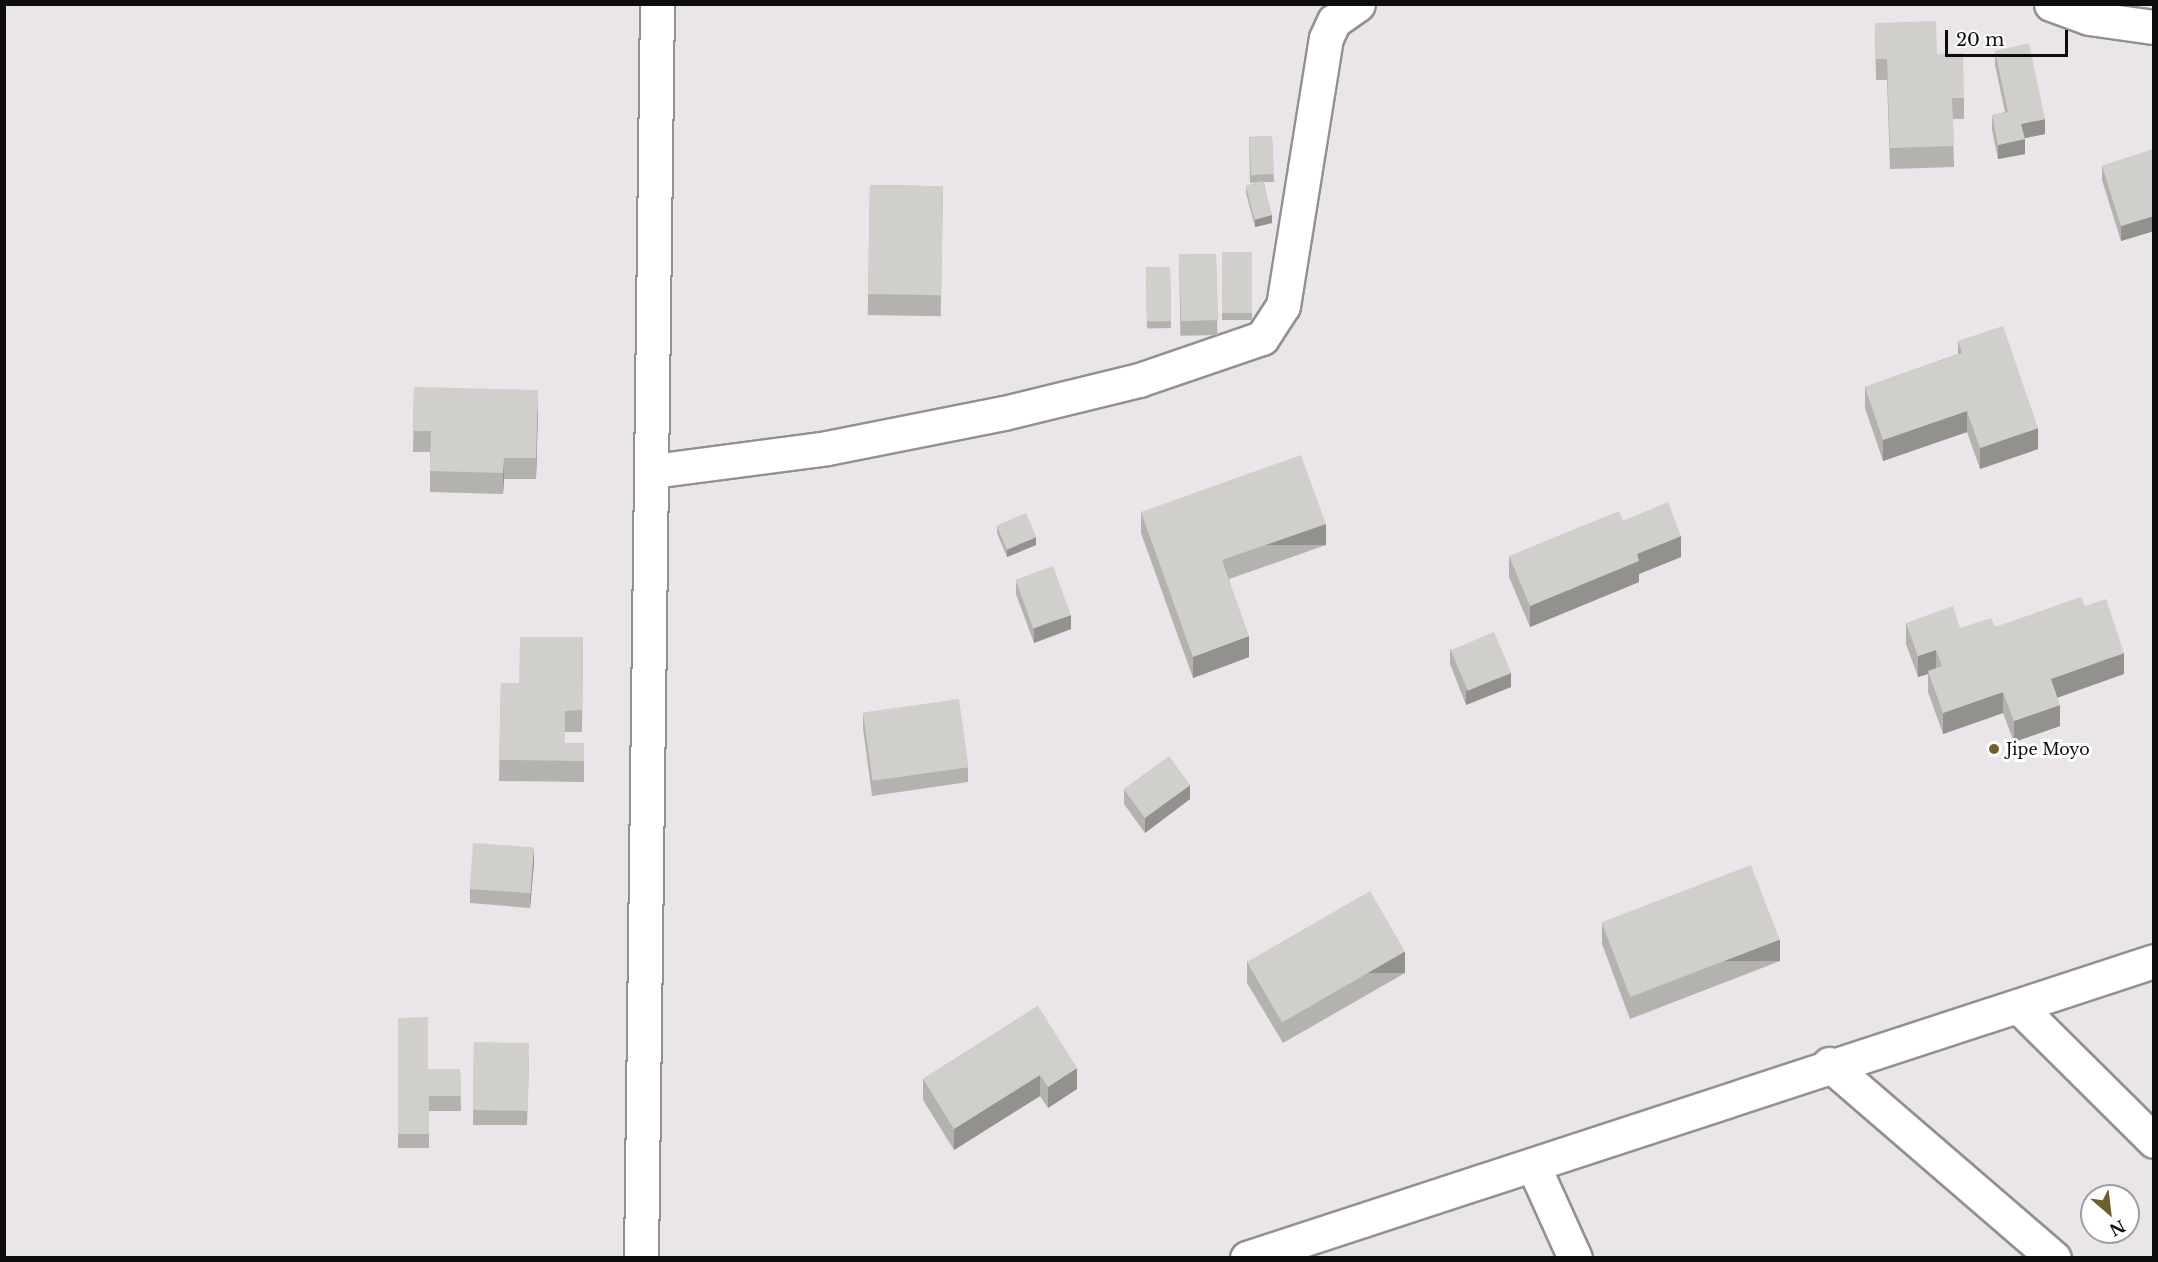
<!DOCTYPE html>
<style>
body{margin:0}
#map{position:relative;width:2158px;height:1262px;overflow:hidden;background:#e9e5e9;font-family:"Libre Baskerville",serif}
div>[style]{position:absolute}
.roads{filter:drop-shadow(2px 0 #939093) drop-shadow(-2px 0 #939093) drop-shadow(0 2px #939093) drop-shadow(0 -2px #939093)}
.street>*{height:33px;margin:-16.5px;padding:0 16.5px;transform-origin:16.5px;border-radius:16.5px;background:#fff}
.secondary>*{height:33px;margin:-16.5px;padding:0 16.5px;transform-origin:16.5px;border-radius:16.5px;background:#fff}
.wall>*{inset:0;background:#b4b2af;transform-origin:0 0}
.shaded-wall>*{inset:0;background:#92918e;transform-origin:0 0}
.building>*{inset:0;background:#d1cfcb;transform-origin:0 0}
.dots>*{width:16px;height:16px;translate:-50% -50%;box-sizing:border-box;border:3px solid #fff;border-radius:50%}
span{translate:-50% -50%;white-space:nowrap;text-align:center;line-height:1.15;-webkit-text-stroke:6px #fff;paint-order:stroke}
.poi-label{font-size:16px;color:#0e0d0e}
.left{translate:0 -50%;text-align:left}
.frame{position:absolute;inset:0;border:6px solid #0e0d0e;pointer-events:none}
.north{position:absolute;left:2080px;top:1184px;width:60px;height:60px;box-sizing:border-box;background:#fff;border:2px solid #9f9e9f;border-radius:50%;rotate:152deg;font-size:16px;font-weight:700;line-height:24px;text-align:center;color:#0e0d0e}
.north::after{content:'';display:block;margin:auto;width:21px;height:27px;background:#6f5f2d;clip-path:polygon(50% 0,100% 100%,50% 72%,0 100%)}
.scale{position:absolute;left:1945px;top:30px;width:123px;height:27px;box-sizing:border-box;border:3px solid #0e0d0e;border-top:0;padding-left:8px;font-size:18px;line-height:21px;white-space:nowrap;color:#0e0d0e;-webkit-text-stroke:4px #fff;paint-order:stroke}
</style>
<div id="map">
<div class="roads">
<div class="street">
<div style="left:2051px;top:4px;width:40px;rotate:20.2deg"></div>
<div style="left:2089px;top:18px;width:66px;rotate:7.9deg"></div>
<div style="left:653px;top:471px;width:176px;rotate:-7.5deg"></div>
<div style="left:827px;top:448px;width:180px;rotate:-11.2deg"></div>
<div style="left:1004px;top:413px;width:139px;rotate:-13.7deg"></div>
<div style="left:1139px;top:380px;width:130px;rotate:-18.9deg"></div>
<div style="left:1262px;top:338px;width:38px;rotate:-57deg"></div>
<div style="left:1283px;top:306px;width:271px;rotate:-80.9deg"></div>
<div style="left:1326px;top:38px;width:19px;rotate:-65deg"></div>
<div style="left:1334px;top:21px;width:29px;rotate:-35deg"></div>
<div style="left:2021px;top:1009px;width:187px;rotate:44.8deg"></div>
<div style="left:1829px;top:1064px;width:297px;rotate:40.8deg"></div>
<div style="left:1533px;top:1165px;width:102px;rotate:65.7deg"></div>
</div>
<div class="secondary">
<div style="left:641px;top:1258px;width:1254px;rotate:-89.27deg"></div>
<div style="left:1247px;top:1258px;width:954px;rotate:-18.13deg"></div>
</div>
</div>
<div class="wall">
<div style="clip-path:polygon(1875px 23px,1937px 54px,1964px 98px,1964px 119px,1953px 119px,1954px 167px,1890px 169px,1887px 80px,1876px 80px)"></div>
<div style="clip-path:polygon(1995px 51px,2045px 134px,2024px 138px,2025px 154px,1998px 159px,1992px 130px,1992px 115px,2005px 112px,1995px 65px)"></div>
<div style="clip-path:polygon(1272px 136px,1274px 182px,1264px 182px,1272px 223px,1255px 227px,1246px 193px,1246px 186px,1259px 182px,1250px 183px,1249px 137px)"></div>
<div style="clip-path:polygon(2154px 149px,2154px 231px,2121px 241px,2102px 180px,2102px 166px)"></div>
<div style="left:870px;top:185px;width:73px;height:130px;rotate:1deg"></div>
<div style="left:1222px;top:252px;width:30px;height:68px"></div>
<div style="left:1216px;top:254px;width:81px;height:37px;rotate:89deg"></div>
<div style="left:1170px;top:267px;width:61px;height:24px;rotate:89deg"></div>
<div style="clip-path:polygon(1958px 341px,2038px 449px,1980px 469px,1967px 432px,1883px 461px,1865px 408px,1865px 387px,1958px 354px)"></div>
<div style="clip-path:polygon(414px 387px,538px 411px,536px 479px,504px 479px,503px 494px,430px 492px,430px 452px,413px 452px)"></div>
<div style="clip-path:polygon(1141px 512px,1326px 545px,1229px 579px,1249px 657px,1193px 678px,1141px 533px)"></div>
<div style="clip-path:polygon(1623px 521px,1681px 557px,1639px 574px,1639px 582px,1530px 627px,1509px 577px,1509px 556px)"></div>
<div style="clip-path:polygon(997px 526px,1036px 545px,1007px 557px,997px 533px)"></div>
<div style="clip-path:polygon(1016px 580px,1071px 629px,1034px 643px,1016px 594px)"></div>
<div style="clip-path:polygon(2085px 606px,2124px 674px,2057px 697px,2060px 726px,2014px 742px,2003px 713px,1943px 734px,1928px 692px,1928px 674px,1918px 677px,1906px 644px,1906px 623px,1960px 628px,1995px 627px)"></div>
<div style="clip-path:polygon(583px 637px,582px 732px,565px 732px,565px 743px,584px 743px,584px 782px,499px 781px,501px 683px,519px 683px)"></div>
<div style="clip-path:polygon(1450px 649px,1511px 687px,1466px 705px,1450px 664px)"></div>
<div style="clip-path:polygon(863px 713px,968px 767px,968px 782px,872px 796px,863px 728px)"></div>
<div style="clip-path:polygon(1124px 789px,1190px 799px,1145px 833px,1124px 804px)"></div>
<div style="clip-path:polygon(534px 862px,530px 908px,470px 903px,470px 889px)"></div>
<div style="clip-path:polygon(1602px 923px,1780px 961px,1630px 1019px,1602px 944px)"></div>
<div style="clip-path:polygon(1247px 961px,1405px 973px,1283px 1043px,1247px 983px)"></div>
<div style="clip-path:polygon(1038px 1006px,1077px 1089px,1048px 1108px,1040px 1096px,954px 1150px,923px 1100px,923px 1079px)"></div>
<div style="clip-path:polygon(398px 1018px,428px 1069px,460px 1069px,461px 1111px,429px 1111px,429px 1148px,398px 1148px)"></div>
<div style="clip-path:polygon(474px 1042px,529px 1058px,527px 1125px,473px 1125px)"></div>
</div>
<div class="shaded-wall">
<div style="clip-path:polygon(2045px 119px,2045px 134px,2021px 139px,2021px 124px)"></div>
<div style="clip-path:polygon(2025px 139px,2025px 154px,1998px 159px,1998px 145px)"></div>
<div style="clip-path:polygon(1272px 215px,1272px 223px,1255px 227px,1255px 220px)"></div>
<div style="clip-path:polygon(2154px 216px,2154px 231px,2121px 241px,2121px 226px)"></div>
<div style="clip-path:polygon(538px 390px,538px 411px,536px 479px,536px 458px)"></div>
<div style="clip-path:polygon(1967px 411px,1967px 432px,1883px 461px,1883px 440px)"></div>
<div style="clip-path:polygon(2038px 428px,2038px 449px,1980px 469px,1980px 448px)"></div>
<div style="clip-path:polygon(504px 458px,504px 479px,503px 494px,503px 473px)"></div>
<div style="left:1326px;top:524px;width:21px;height:110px;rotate:90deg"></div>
<div style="clip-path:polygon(1681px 536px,1681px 557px,1639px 574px,1639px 582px,1530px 627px,1530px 606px,1637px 554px)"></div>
<div style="clip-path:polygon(1036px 537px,1036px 545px,1007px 557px,1007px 550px)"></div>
<div style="clip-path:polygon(1071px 615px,1071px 629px,1034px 643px,1034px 628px)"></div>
<div style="clip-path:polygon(1249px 636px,1249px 657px,1193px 678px,1193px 657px)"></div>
<div style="clip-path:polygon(1936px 650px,1936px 671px,1928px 671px,1928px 674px,1918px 677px,1918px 656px)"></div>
<div style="clip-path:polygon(2124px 653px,2124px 674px,2051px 700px,2051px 679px)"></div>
<div style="clip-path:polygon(1511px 673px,1511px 687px,1466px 705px,1466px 691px)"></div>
<div style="clip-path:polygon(2003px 692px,2003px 713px,1943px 734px,1943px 713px)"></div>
<div style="clip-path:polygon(2060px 705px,2060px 726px,2014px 742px,2014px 721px)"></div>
<div style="clip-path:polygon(1190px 785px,1190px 799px,1145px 833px,1145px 818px)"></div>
<div style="clip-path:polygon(534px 847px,534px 862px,530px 908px,530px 893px)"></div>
<div style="left:1780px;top:940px;width:21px;height:161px;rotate:90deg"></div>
<div style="left:1405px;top:952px;width:21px;height:141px;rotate:90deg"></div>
<div style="clip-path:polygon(1077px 1068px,1077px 1089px,1048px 1108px,1048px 1087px)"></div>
<div style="clip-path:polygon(1040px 1075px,1040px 1096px,954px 1150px,954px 1129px)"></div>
</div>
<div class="building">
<div style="clip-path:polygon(1936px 21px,1937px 54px,1963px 53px,1964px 98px,1952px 98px,1954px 146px,1890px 148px,1887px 59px,1876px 59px,1875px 23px)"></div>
<div style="clip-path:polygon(2029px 43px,2045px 119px,2021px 124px,2025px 139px,1998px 145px,1992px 115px,2008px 112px,1995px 51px)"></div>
<div style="left:1272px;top:136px;width:38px;height:23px;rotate:87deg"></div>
<div style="clip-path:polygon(2154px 149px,2154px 216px,2121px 226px,2102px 166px)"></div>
<div style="left:1263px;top:181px;width:35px;height:18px;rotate:75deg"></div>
<div style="left:870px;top:185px;width:73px;height:109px;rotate:1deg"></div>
<div style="left:1222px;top:252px;width:30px;height:61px"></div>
<div style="left:1216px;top:254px;width:66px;height:37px;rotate:88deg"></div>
<div style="left:1170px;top:267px;width:54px;height:24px;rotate:89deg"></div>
<div style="clip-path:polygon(2003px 326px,2038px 428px,1980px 448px,1967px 411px,1883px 440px,1865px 387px,1962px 353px,1958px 341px)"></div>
<div style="clip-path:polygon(414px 387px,538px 390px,536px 458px,504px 458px,503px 473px,430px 471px,431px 431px,413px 431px)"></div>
<div style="clip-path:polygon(1301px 455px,1326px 524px,1222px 560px,1249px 636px,1193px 657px,1141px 512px)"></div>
<div style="clip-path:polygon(1668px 502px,1681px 536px,1637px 554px,1639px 561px,1530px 606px,1509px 556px,1619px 511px,1623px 521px)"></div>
<div style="left:1026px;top:513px;width:26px;height:32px;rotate:67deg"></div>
<div style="left:1053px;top:566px;width:52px;height:40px;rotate:70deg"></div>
<div style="clip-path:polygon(2081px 597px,2085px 606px,2106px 599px,2124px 653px,2051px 679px,2060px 705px,2014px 721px,2003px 692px,1943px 713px,1928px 671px,1942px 666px,1936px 650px,1918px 656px,1906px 623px,1953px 606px,1960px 628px,1991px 618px,1995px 627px)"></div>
<div style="left:1494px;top:632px;width:44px;height:47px;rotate:67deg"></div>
<div style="clip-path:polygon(520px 637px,583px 637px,582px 710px,565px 711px,565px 743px,584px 743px,584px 761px,499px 760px,501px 683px,519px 683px)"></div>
<div style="left:959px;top:699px;width:69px;height:97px;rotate:82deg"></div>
<div style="left:1169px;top:756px;width:36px;height:56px;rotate:54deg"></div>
<div style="left:473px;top:843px;width:61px;height:46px;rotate:4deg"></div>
<div style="left:1751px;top:865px;width:80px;height:160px;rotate:69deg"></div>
<div style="left:1370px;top:891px;width:70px;height:142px;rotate:60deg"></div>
<div style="clip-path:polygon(1038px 1006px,1077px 1068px,1048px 1087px,1040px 1075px,954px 1129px,923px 1079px)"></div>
<div style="clip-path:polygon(428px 1017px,428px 1069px,460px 1069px,461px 1096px,429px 1096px,429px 1134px,398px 1134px,398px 1018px)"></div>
<div style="left:474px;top:1042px;width:55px;height:68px;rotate:1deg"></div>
</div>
<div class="dots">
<div style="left:1994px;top:749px;background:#6f5f2d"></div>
</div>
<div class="poi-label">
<span class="left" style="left:2006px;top:749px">Jipe Moyo</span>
</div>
<div class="frame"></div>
<div class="north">N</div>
<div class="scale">20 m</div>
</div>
